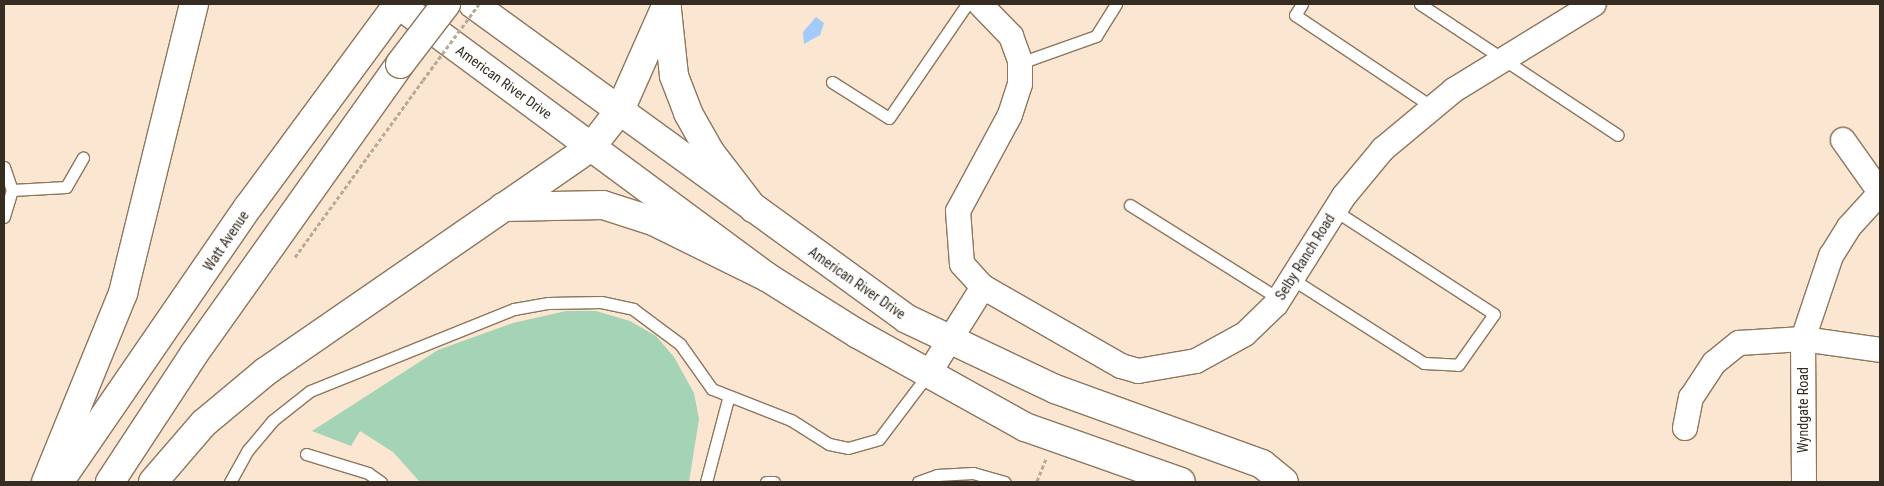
<!DOCTYPE html>
<style>
body{margin:0}
#map{position:relative;width:1884px;height:486px;overflow:hidden;background:#fbe6d1;font-family:"Roboto Condensed",sans-serif}
div>[style]{position:absolute}
.green>*{inset:0;background:#a4d3b6}
.water>*{inset:0;background:#a2cafa}
.path>*{height:3px;margin-top:-1.5px;transform-origin:0;background:repeating-linear-gradient(90deg,#baa997 0 4px,transparent 0 6.5px)}
.roads{filter:drop-shadow(1px 0 #8e765e) drop-shadow(-1px 0 #8e765e) drop-shadow(0 1px #8e765e) drop-shadow(0 -1px #8e765e)}
.lane>*{height:11px;margin:-5.5px;padding:0 5.5px;transform-origin:5.5px;border-radius:5.5px;background:#fff}
.street>*{height:24px;margin:-12px;padding:0 12px;transform-origin:12px;border-radius:12px;background:#fff}
.secondary>*{height:28px;margin:-14px;padding:0 14px;transform-origin:14px;border-radius:14px;background:#fff}
.primary>*{height:28px;margin:-14px;padding:0 14px;transform-origin:14px;border-radius:14px;background:#fff}
.path-bridge>*{height:3px;margin-top:-1.5px;transform-origin:0;background:repeating-linear-gradient(90deg,#baa997 0 4px,transparent 0 6.5px)}
.bridges{filter:drop-shadow(1px 0 #8e765e) drop-shadow(-1px 0 #8e765e) drop-shadow(0 1px #8e765e) drop-shadow(0 -1px #8e765e)}
.primary-bridge>*{height:28px;margin:-14px;padding:0 14px;transform-origin:14px;border-radius:14px;background:#fff}
span{translate:-50% -50%;white-space:nowrap;text-align:center;line-height:1.15;-webkit-text-stroke:4px #fff;paint-order:stroke}
.street-label{font-size:14px;color:#362c22}
.frame{position:absolute;inset:0;border:5px solid #362c22;pointer-events:none}
</style>
<div id="map">
<div class="green">
<div style="clip-path:polygon(566px 311px,596px 311px,630px 321px,656px 336px,674px 357px,694px 393px,699px 419px,689px 482px,420px 482px,393px 452px,360px 431px,351px 446px,312px 431px,438px 350px,513px 323px)"></div>
</div>
<div class="water">
<div style="clip-path:polygon(816px 17px,824px 23px,820px 35px,804px 44px,803px 32px)"></div>
</div>
<div class="path">
<div style="left:295px;top:257px;width:218px;rotate:-54.1deg"></div>
<div style="left:1037px;top:481px;width:24px;rotate:-68deg"></div>
</div>
<div class="roads">
<div class="lane">
<div style="left:1302px;top:4px;width:13px;rotate:122deg"></div>
<div style="left:1295px;top:15px;width:164px;rotate:33.8deg"></div>
<div style="left:1420px;top:4px;width:237px;rotate:33.5deg"></div>
<div style="left:1020px;top:63px;width:81px;rotate:-19.6deg"></div>
<div style="left:1096px;top:36px;width:38px;rotate:-58deg"></div>
<div style="left:832px;top:82px;width:67px;rotate:32.3deg"></div>
<div style="left:889px;top:118px;width:138px;rotate:-55.6deg"></div>
<div style="left:4px;top:167px;width:24px;rotate:71deg"></div>
<div style="left:12px;top:190px;width:28px;rotate:107deg"></div>
<div style="left:12px;top:190px;width:54px;rotate:-3.2deg"></div>
<div style="left:66px;top:187px;width:34px;rotate:-60deg"></div>
<div style="left:1130px;top:205px;width:176px;rotate:32.2deg"></div>
<div style="left:1292px;top:279px;width:156px;rotate:32.5deg"></div>
<div style="left:1424px;top:363px;width:34px;rotate:3deg"></div>
<div style="left:1458px;top:365px;width:62px;rotate:-54.8deg"></div>
<div style="left:1494px;top:314px;width:191px;rotate:-147deg"></div>
<div style="left:306px;top:454px;width:65px;rotate:17deg"></div>
<div style="left:368px;top:473px;width:16px;rotate:35deg"></div>
<div style="left:230px;top:482px;width:37px;rotate:-61deg"></div>
<div style="left:248px;top:450px;width:38px;rotate:-50deg"></div>
<div style="left:272px;top:421px;width:48px;rotate:-38.3deg"></div>
<div style="left:310px;top:391px;width:220px;rotate:-21.9deg"></div>
<div style="left:514px;top:309px;width:35px;rotate:-10deg"></div>
<div style="left:548px;top:303px;width:53px;rotate:-1.1deg"></div>
<div style="left:601px;top:302px;width:33px;rotate:12deg"></div>
<div style="left:633px;top:309px;width:59px;rotate:36.7deg"></div>
<div style="left:680px;top:344px;width:55px;rotate:54.6deg"></div>
<div style="left:712px;top:389px;width:85px;rotate:21.4deg"></div>
<div style="left:791px;top:420px;width:45px;rotate:32.3deg"></div>
<div style="left:829px;top:444px;width:19px;rotate:12deg"></div>
<div style="left:848px;top:448px;width:32px;rotate:-16deg"></div>
<div style="left:879px;top:439px;width:83px;rotate:-52.9deg"></div>
<div style="left:706px;top:482px;width:86px;rotate:-75.2deg"></div>
<div style="left:766px;top:482px;width:8px"></div>
<div style="left:918px;top:482px;width:20px;rotate:-20deg"></div>
<div style="left:937px;top:475px;width:36px;rotate:-3deg"></div>
<div style="left:973px;top:473px;width:33px;rotate:16deg"></div>
</div>
<div class="street">
<div style="left:980px;top:4px;width:45px;rotate:45.9deg"></div>
<div style="left:1011px;top:36px;width:27px;rotate:70deg"></div>
<div style="left:1020px;top:61px;width:23px;rotate:90deg"></div>
<div style="left:1020px;top:84px;width:33px;rotate:108deg"></div>
<div style="left:1010px;top:115px;width:109px;rotate:118.4deg"></div>
<div style="left:958px;top:211px;width:53px;rotate:85.7deg"></div>
<div style="left:962px;top:264px;width:31px;rotate:48deg"></div>
<div style="left:983px;top:287px;width:159px;rotate:29.8deg"></div>
<div style="left:1121px;top:366px;width:18px;rotate:16deg"></div>
<div style="left:1138px;top:371px;width:59px;rotate:-9.8deg"></div>
<div style="left:1196px;top:361px;width:56px;rotate:-28.9deg"></div>
<div style="left:1245px;top:334px;width:43px;rotate:-44.1deg"></div>
<div style="left:1276px;top:304px;width:128px;rotate:-57.8deg"></div>
<div style="left:1344px;top:196px;width:61px;rotate:-50.3deg"></div>
<div style="left:1383px;top:149px;width:92px;rotate:-39.7deg"></div>
<div style="left:1454px;top:90px;width:164px;rotate:-31.6deg"></div>
<div style="left:1843px;top:140px;width:64px;rotate:54.6deg"></div>
<div style="left:929px;top:373px;width:102px;rotate:-57.9deg"></div>
<div style="left:1685px;top:428px;width:31px;rotate:-79deg"></div>
<div style="left:1691px;top:398px;width:42px;rotate:-56.7deg"></div>
<div style="left:1714px;top:363px;width:32px;rotate:-39deg"></div>
<div style="left:1739px;top:343px;width:64px;rotate:-3.6deg"></div>
<div style="left:1803px;top:339px;width:78px;rotate:8.1deg"></div>
<div style="left:1804px;top:482px;width:143px;rotate:-90.4deg"></div>
<div style="left:1803px;top:339px;width:88px;rotate:-71.4deg"></div>
<div style="left:1831px;top:256px;width:34px;rotate:-58deg"></div>
<div style="left:1849px;top:227px;width:46px;rotate:-47.6deg"></div>
</div>
<div class="secondary">
<div style="left:398px;top:4px;width:459px;rotate:36.5deg"></div>
<div style="left:767px;top:277px;width:107px;rotate:32.1deg"></div>
<div style="left:858px;top:334px;width:191px;rotate:29.1deg"></div>
<div style="left:1025px;top:427px;width:165px;rotate:19.4deg"></div>
<div style="left:473px;top:4px;width:536px;rotate:35.97deg"></div>
<div style="left:907px;top:319px;width:164px;rotate:25.3deg"></div>
<div style="left:1055px;top:389px;width:220px;rotate:19.9deg"></div>
<div style="left:1262px;top:464px;width:28px;rotate:39deg"></div>
</div>
<div class="primary">
<div style="left:667px;top:10px;width:66px;rotate:83.9deg"></div>
<div style="left:674px;top:76px;width:40px;rotate:69deg"></div>
<div style="left:688px;top:113px;width:45px;rotate:60.6deg"></div>
<div style="left:710px;top:152px;width:71px;rotate:52.5deg"></div>
<div style="left:503px;top:207px;width:100px;rotate:-1.1deg"></div>
<div style="left:603px;top:205px;width:52px;rotate:17.7deg"></div>
<div style="left:653px;top:221px;width:127px;rotate:26.2deg"></div>
<div style="left:46px;top:482px;width:204px;rotate:-67.8deg"></div>
<div style="left:123px;top:293px;width:298px;rotate:-76.2deg"></div>
<div style="left:59px;top:482px;width:335px;rotate:-55.5deg"></div>
<div style="left:249px;top:206px;width:251px;rotate:-53.6deg"></div>
<div style="left:110px;top:482px;width:153px;rotate:-56.7deg"></div>
<div style="left:194px;top:354px;width:356px;rotate:-54.6deg"></div>
<div style="left:153px;top:482px;width:78px;rotate:-49.2deg"></div>
<div style="left:204px;top:423px;width:80px;rotate:-39.9deg"></div>
<div style="left:265px;top:372px;width:397px;rotate:-34.6deg"></div>
<div style="left:592px;top:146px;width:46px;rotate:-52.1deg"></div>
<div style="left:620px;top:110px;width:116px;rotate:-66.1deg"></div>
</div>
</div>
<div class="path-bridge">
<div style="left:423px;top:80px;width:94px;rotate:-53.6deg"></div>
</div>
<div class="bridges">
<div class="primary-bridge">
<div style="left:400px;top:64px;width:76px;rotate:-52.5deg"></div>
</div>
</div>
<div class="street-label">
<span style="left:504px;top:82px;rotate:36deg">American River Drive</span>
<span style="left:226px;top:241px;rotate:-56deg">Watt Avenue</span>
<span style="left:1305px;top:257px;rotate:-58deg">Selby Ranch Road</span>
<span style="left:857px;top:283px;rotate:35deg">American River Drive</span>
<span style="left:1803px;top:410px;rotate:-90deg">Wyndgate Road</span>
</div>
<div class="frame"></div>
</div>
